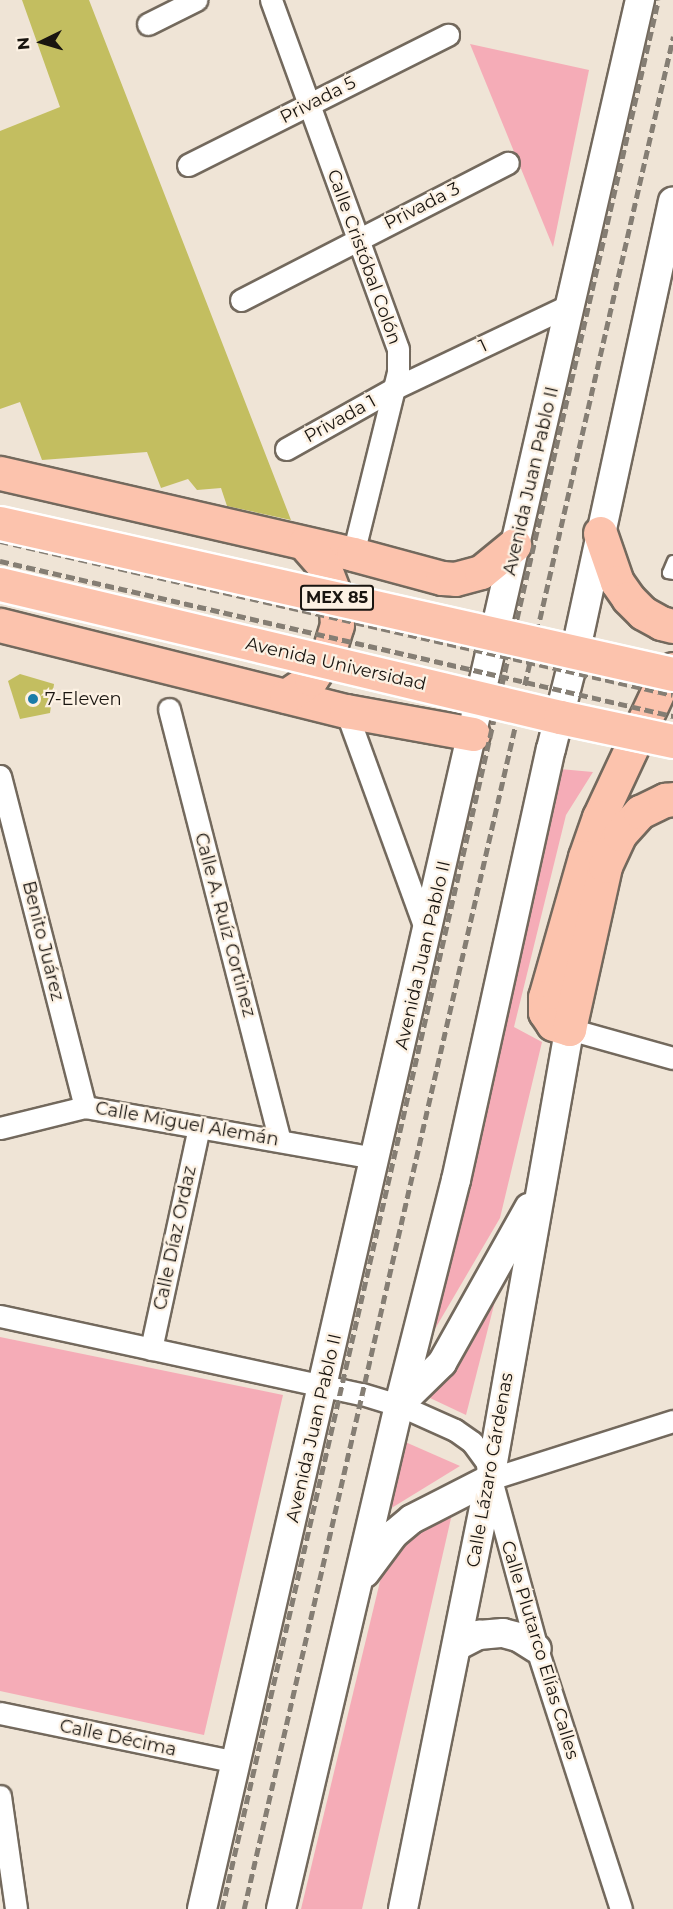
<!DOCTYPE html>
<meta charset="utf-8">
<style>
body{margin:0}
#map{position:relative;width:673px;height:1909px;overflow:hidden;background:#efe4d6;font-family:Montserrat,sans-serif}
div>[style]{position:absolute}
.green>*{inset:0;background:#f5acb7}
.building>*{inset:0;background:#c3be60}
.roads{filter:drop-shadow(2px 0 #73695d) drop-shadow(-2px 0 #73695d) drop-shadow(0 2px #73695d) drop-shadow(0 -2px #73695d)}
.lane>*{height:10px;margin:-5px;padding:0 5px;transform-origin:5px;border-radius:5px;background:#fff}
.street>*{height:21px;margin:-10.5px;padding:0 10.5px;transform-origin:10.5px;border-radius:10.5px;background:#fff}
.secondary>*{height:28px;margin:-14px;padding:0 14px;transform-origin:14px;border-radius:14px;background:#fff}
.highway>*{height:33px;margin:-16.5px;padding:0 16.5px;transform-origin:16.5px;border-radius:16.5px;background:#fcc3ad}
.rail>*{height:4.5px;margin-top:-2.25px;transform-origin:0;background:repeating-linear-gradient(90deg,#857e74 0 9px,transparent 0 13.5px)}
.bridges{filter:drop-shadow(2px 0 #fff) drop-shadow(-2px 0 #fff) drop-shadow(0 2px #fff) drop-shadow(0 -2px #fff)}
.highway-bridge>*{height:33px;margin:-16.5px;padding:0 16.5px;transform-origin:16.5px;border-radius:16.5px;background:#fcc3ad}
.dots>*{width:16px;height:16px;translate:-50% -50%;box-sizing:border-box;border:3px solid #fcf1e3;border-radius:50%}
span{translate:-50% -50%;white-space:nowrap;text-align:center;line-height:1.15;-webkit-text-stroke:4.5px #fcf1e3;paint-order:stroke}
.shield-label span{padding:2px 4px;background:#fcf1e3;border:2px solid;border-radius:4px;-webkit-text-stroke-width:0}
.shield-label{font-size:16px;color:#191510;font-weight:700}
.street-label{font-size:18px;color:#191510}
.poi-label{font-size:18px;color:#191510}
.left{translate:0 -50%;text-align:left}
.north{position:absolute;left:12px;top:12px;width:60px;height:60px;-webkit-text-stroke:4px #fcf1e3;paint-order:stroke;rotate:265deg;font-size:16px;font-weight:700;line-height:24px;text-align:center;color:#191510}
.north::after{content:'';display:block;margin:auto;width:21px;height:27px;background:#191510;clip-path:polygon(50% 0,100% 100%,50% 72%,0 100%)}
</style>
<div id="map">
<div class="green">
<div style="clip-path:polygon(470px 44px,589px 70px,553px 247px)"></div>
<div style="clip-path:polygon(549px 768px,593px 772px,566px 815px,514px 1027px,542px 1042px,500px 1218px,425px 1346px)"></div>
<div style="clip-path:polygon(508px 1250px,466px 1415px,430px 1398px)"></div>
<div style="clip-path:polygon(0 1337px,283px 1395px,204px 1735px,0 1691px)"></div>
<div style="clip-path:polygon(403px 1441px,460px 1466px,385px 1512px)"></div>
<div style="clip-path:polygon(454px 1505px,362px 1909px,301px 1909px,390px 1540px)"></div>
</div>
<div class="building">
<div style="clip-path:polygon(22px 0,89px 0,291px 520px,227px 506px,221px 488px,197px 490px,188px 479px,161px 488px,147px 452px,42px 460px,20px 402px,0 409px,0 131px,60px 107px)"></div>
<div style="clip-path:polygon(20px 674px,54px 684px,50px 713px,20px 719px,8px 681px)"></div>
</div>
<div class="roads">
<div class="lane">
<div style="left:673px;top:561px;width:13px;rotate:113deg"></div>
<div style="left:668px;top:573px;width:5px;rotate:11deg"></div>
</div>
<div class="street">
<div style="left:271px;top:0;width:371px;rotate:70deg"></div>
<div style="left:398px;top:349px;width:23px;rotate:90deg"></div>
<div style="left:398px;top:372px;width:187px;rotate:103.9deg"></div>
<div style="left:148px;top:24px;width:54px;rotate:-26.6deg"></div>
<div style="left:188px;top:165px;width:291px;rotate:-26.6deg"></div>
<div style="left:241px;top:300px;width:300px;rotate:-27.2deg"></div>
<div style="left:286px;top:449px;width:123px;rotate:-29.3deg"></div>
<div style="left:393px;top:389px;width:198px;rotate:-25.4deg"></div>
<div style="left:169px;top:709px;width:445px;rotate:75.6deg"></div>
<div style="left:346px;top:711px;width:236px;rotate:70deg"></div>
<div style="left:0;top:776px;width:342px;rotate:75.6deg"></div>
<div style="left:569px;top:1029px;width:108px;rotate:15.6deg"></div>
<div style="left:0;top:1128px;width:88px;rotate:-13.9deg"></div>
<div style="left:85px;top:1107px;width:293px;rotate:10deg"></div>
<div style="left:0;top:1316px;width:370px;rotate:12.2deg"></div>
<div style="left:362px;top:1394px;width:39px;rotate:17deg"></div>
<div style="left:399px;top:1405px;width:61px;rotate:24.1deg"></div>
<div style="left:455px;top:1430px;width:21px;rotate:35deg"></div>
<div style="left:472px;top:1442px;width:24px;rotate:54deg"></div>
<div style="left:486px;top:1461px;width:195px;rotate:74.8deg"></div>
<div style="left:537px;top:1649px;width:273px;rotate:72.1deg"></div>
<div style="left:151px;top:1349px;width:227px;rotate:-77.8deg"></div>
<div style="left:490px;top:1479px;width:192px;rotate:-17.6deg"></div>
<div style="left:0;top:1713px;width:241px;rotate:11.7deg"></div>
<div style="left:0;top:1796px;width:114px;rotate:81.9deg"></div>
</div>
<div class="secondary">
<div style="left:399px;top:1405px;width:60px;rotate:-44.3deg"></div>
<div style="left:442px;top:1363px;width:178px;rotate:-60.7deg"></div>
<div style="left:365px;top:1573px;width:49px;rotate:-53.4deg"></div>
<div style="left:394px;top:1534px;width:23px;rotate:-40deg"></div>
<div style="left:412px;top:1519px;width:88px;rotate:-27.1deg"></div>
<div style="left:457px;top:1646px;width:25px;rotate:-27deg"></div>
<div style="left:479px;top:1635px;width:24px;rotate:-5deg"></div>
<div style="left:503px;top:1633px;width:16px;rotate:15deg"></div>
<div style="left:518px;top:1637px;width:22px;rotate:32deg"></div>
<div style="left:202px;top:1909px;width:1959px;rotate:-77.08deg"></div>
<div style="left:281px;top:1909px;width:518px;rotate:-76.82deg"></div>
<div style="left:399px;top:1405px;width:232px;rotate:-75.8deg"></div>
<div style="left:456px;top:1180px;width:441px;rotate:-77.6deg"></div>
<div style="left:551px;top:749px;width:98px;rotate:-75.8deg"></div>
<div style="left:575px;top:654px;width:463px;rotate:-77.8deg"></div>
<div style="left:403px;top:1909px;width:439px;rotate:-78.6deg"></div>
<div style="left:490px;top:1479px;width:457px;rotate:-80deg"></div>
</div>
<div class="highway">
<div style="left:0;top:473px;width:362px;rotate:12.9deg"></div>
<div style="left:353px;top:554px;width:92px;rotate:15.1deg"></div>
<div style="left:442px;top:578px;width:13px;rotate:4deg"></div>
<div style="left:455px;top:579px;width:27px;rotate:-15deg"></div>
<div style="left:481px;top:572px;width:43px;rotate:-39.3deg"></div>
<div style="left:600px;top:533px;width:52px;rotate:70.9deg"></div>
<div style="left:617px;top:582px;width:19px;rotate:55deg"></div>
<div style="left:628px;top:598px;width:21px;rotate:45deg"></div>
<div style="left:643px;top:613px;width:21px;rotate:29deg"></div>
<div style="left:661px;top:623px;width:12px;rotate:14deg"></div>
<div style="left:0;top:625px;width:357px;rotate:14deg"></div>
<div style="left:346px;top:711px;width:129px;rotate:10.3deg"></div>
<div style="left:673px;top:669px;width:22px;rotate:126deg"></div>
<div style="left:660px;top:687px;width:144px;rotate:115.1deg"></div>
<div style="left:599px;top:817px;width:42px;rotate:109.3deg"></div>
<div style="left:585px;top:857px;width:146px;rotate:105.9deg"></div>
<div style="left:545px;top:997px;width:15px;rotate:90deg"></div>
<div style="left:545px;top:1012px;width:14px;rotate:56deg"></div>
<div style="left:553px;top:1024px;width:17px;rotate:17deg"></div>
<div style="left:569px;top:1029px;width:167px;rotate:-77.5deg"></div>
<div style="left:605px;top:866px;width:35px;rotate:-65deg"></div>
<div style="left:620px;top:834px;width:30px;rotate:-48deg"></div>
<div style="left:640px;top:812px;width:28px;rotate:-26deg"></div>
<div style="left:665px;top:800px;width:8px;rotate:-7deg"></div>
<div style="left:286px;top:696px;width:30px;rotate:-34deg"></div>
<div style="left:311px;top:679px;width:30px;rotate:-56deg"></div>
<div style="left:328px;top:654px;width:30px;rotate:-73deg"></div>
<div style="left:337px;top:625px;width:30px;rotate:-94deg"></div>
<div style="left:335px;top:595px;width:31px;rotate:-111deg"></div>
<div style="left:324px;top:566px;width:30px;rotate:-131deg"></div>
</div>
</div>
<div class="rail">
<div style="left:0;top:541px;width:690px;rotate:12.89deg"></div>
<div style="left:0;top:561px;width:691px;rotate:12.97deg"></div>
<div style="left:222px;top:1909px;width:1958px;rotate:-77.13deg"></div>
<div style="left:244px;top:1909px;width:1921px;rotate:-77.09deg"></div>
</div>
<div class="bridges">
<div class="highway-bridge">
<div style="left:0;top:523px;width:690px;rotate:12.65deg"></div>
<div style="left:0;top:584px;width:576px;rotate:13.36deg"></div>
<div style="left:560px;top:717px;width:116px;rotate:12deg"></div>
</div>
</div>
<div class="dots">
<div style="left:33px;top:699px;background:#1a7ca8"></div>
</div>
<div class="shield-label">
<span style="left:337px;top:598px">MEX 85</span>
</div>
<div class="street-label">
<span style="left:318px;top:100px;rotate:-27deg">Privada 5</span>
<span style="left:422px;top:206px;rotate:-27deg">Privada 3</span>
<span style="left:364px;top:257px;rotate:70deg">Calle Cristóbal Colón</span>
<span style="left:483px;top:346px;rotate:-25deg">1</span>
<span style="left:340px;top:419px;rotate:-29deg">Privada 1</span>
<span style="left:531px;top:481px;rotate:-77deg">Avenida Juan Pablo II</span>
<span style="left:336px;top:664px;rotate:13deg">Avenida Universidad</span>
<span style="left:225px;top:925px;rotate:75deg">Calle A. Ruíz Cortinez</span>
<span style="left:43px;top:941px;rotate:76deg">Benito Juárez</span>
<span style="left:423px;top:955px;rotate:-77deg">Avenida Juan Pablo II</span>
<span style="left:187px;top:1124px;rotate:10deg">Calle Miguel Alemán</span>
<span style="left:175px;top:1238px;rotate:-78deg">Calle Díaz Ordaz</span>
<span style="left:314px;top:1428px;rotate:-77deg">Avenida Juan Pablo II</span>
<span style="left:490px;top:1470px;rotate:-80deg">Calle Lázaro Cárdenas</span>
<span style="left:540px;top:1650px;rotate:73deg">Calle Plutarco Elías Calles</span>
<span style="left:118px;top:1738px;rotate:12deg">Calle Décima</span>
</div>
<div class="poi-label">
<span class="left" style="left:45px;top:699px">7-Eleven</span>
</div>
<div class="north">N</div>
</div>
